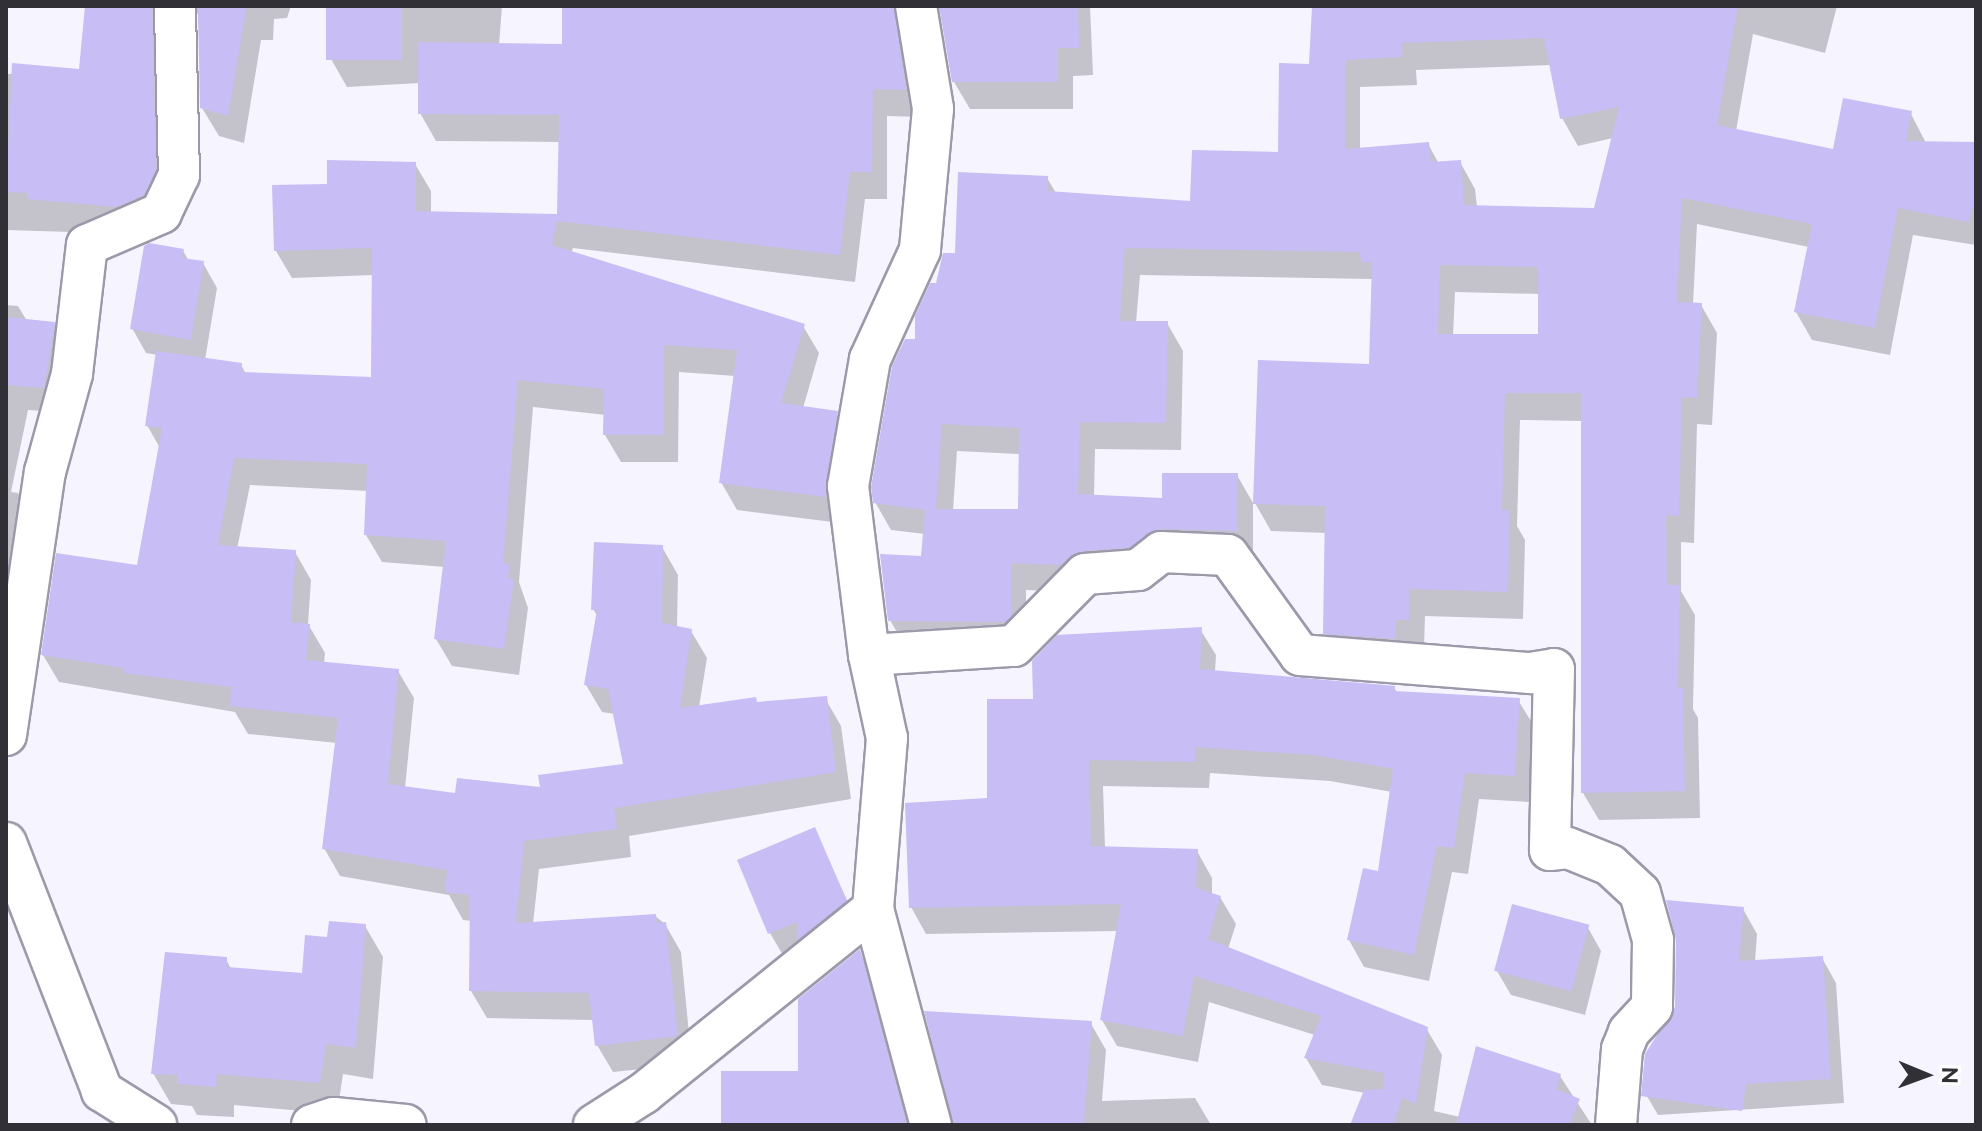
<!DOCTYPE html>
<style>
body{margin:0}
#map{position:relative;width:1982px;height:1131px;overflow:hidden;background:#f6f4ff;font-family:Raleway,sans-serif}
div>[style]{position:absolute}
.shadow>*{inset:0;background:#0003}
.building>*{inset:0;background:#c8bdf4;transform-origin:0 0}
.roads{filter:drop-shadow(2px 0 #9c99aa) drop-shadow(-2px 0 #9c99aa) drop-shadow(0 2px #9c99aa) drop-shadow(0 -2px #9c99aa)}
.street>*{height:40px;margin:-20px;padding:0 20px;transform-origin:20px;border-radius:20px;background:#fff}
span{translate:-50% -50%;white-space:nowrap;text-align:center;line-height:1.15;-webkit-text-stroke:7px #fff;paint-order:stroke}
.frame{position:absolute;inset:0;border:8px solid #323037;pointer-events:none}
.north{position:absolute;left:1886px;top:1035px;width:80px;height:80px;-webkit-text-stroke:6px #fff;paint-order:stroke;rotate:91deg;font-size:22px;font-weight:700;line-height:32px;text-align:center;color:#323037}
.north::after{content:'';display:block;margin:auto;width:28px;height:36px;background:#323037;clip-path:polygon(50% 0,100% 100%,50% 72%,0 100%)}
</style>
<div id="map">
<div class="shadow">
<div style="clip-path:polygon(73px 6px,291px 6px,287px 18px,274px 19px,273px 40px,261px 40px,244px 143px,219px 136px,202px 108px,198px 14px,192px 10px,171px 199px,134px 234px,6px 230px,6px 74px,81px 71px,87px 8px)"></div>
<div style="clip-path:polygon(328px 6px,502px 6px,499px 45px,564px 46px,564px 6px,1090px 6px,1093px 75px,1073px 76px,1073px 109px,970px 109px,954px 82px,940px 11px,917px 15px,921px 117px,887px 116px,887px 199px,865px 199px,855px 282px,573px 248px,571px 253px,803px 326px,819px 353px,803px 408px,836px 413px,852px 441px,841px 523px,737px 510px,721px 482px,735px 376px,679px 372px,678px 462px,621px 462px,605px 435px,606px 415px,533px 407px,519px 582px,528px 608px,519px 675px,452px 666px,436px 639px,445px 567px,382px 562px,366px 535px,368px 491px,250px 485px,237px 549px,295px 552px,311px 580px,308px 624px,325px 653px,324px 664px,398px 671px,414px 698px,405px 788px,457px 795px,542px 789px,625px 766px,615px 714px,602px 712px,586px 685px,598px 617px,593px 609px,662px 547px,678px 575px,677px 628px,691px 631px,707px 658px,699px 707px,825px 698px,841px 726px,851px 799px,629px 836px,631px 857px,539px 869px,533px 924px,655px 916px,665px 924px,681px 952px,692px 1064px,613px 1072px,597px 1045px,594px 1020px,487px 1018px,471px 991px,472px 921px,463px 920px,449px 895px,340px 876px,324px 848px,337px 743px,248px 734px,235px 712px,59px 682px,43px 655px,139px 568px,160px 448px,147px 425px,158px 355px,146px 353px,132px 328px,183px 251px,189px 261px,203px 263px,217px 288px,205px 360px,241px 365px,246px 374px,373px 379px,374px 275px,292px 278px,276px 251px,329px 186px,415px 164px,431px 191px,431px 213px,559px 217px,561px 142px,436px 141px,420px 113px,420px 83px,347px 87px,331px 59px)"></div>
<div style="clip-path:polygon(evenodd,1314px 6px,1837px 6px,1825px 53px,1753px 34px,1736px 131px,1835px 151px,1910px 112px,1926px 143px,1976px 144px,1976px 245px,1913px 235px,1890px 355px,1812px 340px,1796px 312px,1809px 247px,1697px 224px,1693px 305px,1701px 305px,1717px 333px,1712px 425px,1697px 424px,1694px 543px,1681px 542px,1681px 591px,1695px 615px,1693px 709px,1698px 718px,1700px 818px,1599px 820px,1583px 793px,1583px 421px,1520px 420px,1517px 526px,1525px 540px,1523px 619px,1425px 616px,1424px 648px,1341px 661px,1325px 633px,1327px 533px,1271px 531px,1255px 503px,1371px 366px,1372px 279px,1140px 275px,1136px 323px,1167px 323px,1183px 351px,1181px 450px,1095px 449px,1094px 497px,1164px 500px,1237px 475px,1253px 503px,1253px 558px,1177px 556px,1078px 592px,1026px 590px,1026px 645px,906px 648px,890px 620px,923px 558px,925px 534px,891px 530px,875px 502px,917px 341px,938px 285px,957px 255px,1047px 178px,1056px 193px,1192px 203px,1280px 154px,1310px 66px,1314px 6px,1551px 65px,1562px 118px,1578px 146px,1613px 138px,1596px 210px,1477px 207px,1475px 189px,1460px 162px,1439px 164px,1428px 144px,1360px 150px,1360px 87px,1417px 85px,1416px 70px,1551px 65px,1314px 6px,1455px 292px,1540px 294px,1540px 336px,1453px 336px,1455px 292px,1314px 6px,957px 451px,1020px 454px,1020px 511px,953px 511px,957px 451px)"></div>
<div style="clip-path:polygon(6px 305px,18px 306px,27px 321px,54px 324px,68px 348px,58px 412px,28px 410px,11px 492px,18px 493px,32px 518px,21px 594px,6px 591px)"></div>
<div style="clip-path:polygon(1200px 629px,1216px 655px,1215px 672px,1394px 687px,1397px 693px,1518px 700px,1534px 726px,1530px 802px,1479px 799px,1468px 874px,1452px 872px,1429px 981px,1364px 967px,1349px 940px,1380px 874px,1392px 792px,1330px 781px,1210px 773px,1209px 788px,1103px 786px,1105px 848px,1197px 851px,1212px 878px,1212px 895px,1220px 897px,1236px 924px,1228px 949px,1426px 1028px,1442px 1055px,1434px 1111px,1460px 1117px,1560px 1076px,1592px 1125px,1353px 1125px,1365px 1093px,1322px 1085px,1306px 1058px,1315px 1035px,1209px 1002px,1198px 1062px,1117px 1046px,1102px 1020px,1118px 931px,926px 934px,911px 907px,989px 800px,1036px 701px)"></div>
<div style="clip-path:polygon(814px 829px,859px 926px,784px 957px,770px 933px)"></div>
<div style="clip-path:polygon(1743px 909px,1757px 934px,1755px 962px,1822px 958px,1836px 983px,1844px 1103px,1658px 1115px,1644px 1091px,1677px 1008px)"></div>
<div style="clip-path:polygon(365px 926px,383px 957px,373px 1079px,343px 1074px,337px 1114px,234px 1105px,234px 1117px,197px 1115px,192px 1106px,171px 1104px,153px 1073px,226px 959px,231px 969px,304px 975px,329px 939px)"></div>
<div style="clip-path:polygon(1587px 926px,1601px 951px,1585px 1015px,1511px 995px,1497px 971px)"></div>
<div style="clip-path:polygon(859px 952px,875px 979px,917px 1125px,723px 1125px,800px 1073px)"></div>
<div style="clip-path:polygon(1090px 1022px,1106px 1050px,1102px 1101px,1195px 1098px,1211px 1125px,954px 1125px)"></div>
</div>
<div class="building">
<div style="clip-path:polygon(85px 6px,152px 6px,156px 170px,144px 195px,117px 207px,27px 199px,27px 193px,6px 192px,12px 63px,79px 69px)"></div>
<div style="clip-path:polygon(198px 6px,247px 6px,228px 116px,200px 108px)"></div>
<div style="left:326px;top:6px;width:76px;height:54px"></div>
<div style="clip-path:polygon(562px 6px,894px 6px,906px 90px,873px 89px,872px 172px,850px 172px,840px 255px,557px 221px,552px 245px,805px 324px,781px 403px,838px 411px,826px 497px,719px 483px,737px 350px,664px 345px,664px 435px,603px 435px,604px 389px,518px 380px,503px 563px,510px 564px,508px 578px,514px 579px,504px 649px,434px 639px,446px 541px,364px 535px,367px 464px,234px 458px,218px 545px,296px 550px,291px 622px,310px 624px,306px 660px,399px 669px,388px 784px,455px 793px,457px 778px,540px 787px,538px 775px,623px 764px,608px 689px,584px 685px,597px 610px,591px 610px,594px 542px,663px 545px,662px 623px,692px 629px,680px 708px,756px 697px,757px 702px,827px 696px,836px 772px,614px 808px,617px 829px,524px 841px,516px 923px,656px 914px,657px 923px,666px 922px,678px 1036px,595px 1046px,589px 993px,469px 991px,470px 895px,445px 892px,447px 870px,322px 849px,338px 718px,230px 706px,231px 687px,124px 673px,124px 668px,41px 655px,56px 553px,137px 565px,162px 428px,145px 426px,156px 351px,242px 363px,241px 372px,371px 377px,372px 248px,274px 251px,272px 185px,327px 184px,327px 160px,416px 162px,416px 211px,557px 214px,559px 115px,418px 114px,418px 42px,562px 44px)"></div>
<div style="clip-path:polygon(939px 6px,1078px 6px,1079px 48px,1058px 48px,1058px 82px,952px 82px)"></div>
<div style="clip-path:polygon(evenodd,1312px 6px,1738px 6px,1717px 125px,1833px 149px,1843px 98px,1912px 111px,1906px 141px,1976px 142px,1976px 199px,1968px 222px,1898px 208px,1875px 328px,1794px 312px,1812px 224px,1682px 198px,1677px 302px,1702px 303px,1697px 398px,1682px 397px,1679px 516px,1666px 515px,1667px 585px,1680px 585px,1678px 688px,1683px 688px,1685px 791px,1581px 793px,1581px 393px,1505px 393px,1502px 510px,1510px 511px,1508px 592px,1410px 589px,1409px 620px,1396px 620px,1396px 639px,1323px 634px,1325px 506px,1253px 504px,1258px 360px,1369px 364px,1372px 262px,1361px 263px,1360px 252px,1125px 248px,1120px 321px,1168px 321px,1166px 423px,1080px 422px,1078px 494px,1162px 498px,1162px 473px,1238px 473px,1238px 531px,1161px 529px,1129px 548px,1083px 551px,1061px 565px,1011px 563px,1011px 617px,1006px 622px,888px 621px,880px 554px,921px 556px,925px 510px,873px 503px,871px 487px,892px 366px,905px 339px,915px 339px,915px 316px,930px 283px,936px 283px,943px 253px,955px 253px,958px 172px,1048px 176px,1048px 191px,1190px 201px,1192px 150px,1278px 152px,1279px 63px,1309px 64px,1312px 6px,1544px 38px,1560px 119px,1619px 107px,1594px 208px,1464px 205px,1461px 160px,1431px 162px,1429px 142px,1345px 149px,1346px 60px,1402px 57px,1402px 43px,1544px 38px,1312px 6px,1440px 265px,1538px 267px,1538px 334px,1438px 334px,1440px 265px,1312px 6px,942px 424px,1019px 428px,1018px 509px,936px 509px,942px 424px)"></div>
<div style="clip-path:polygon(149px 243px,184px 249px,182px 258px,204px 261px,191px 340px,130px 329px,144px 246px)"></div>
<div style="clip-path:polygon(6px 317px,55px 322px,44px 388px,6px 385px)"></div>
<div style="clip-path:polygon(1202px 627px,1200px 669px,1395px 686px,1395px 691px,1520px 698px,1515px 776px,1465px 773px,1454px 848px,1437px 846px,1414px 955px,1347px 940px,1363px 868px,1378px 871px,1393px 769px,1314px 755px,1195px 747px,1195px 762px,1089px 760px,1091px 846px,1198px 849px,1196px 888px,1221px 896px,1208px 939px,1428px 1027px,1416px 1104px,1402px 1098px,1393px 1125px,1350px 1125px,1364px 1090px,1383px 1089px,1384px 1073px,1304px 1058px,1321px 1016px,1194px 976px,1183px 1036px,1100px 1020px,1121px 904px,909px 908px,905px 803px,987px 798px,987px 699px,1033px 699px,1032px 661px,1057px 635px)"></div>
<div style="clip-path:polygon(815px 827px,847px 901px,798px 940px,797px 922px,768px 934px,737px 860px)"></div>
<div style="clip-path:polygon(1666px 900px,1744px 907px,1739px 961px,1823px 956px,1831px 1079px,1746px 1084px,1742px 1111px,1641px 1096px,1645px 1054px,1675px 1007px,1676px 940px)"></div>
<div style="left:1512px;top:904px;width:80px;height:69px;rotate:15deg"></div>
<div style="clip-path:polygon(329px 921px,366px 924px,356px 1048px,326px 1044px,320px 1083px,217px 1074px,216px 1087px,177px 1084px,177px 1075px,151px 1074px,165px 952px,227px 957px,227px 967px,302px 973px,305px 935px,327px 937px)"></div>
<div style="clip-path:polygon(860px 949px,907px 1125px,721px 1125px,721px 1071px,798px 1071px,798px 999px)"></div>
<div style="clip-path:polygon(924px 1011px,1092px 1021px,1084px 1125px,953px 1125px)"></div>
<div style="clip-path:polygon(1476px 1046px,1561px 1074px,1556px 1089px,1580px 1099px,1569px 1125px,1456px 1125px)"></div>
</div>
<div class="roads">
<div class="street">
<div style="left:916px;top:6px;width:104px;rotate:80.6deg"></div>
<div style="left:933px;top:109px;width:142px;rotate:95.3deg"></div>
<div style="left:920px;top:250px;width:120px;rotate:114.6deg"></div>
<div style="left:870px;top:359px;width:129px;rotate:99.8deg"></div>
<div style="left:848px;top:486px;width:170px;rotate:82.9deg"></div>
<div style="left:869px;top:655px;width:85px;rotate:77.8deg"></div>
<div style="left:887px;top:738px;width:172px;rotate:94.7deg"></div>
<div style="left:873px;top:909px;width:224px;rotate:75deg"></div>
<div style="left:869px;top:655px;width:145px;rotate:-3.6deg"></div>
<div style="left:1014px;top:646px;width:101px;rotate:-45.4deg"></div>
<div style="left:1085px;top:574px;width:53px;rotate:-4.3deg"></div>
<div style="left:1138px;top:570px;width:29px;rotate:-38deg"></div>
<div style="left:1161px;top:552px;width:67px;rotate:2.6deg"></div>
<div style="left:1228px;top:555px;width:123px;rotate:54.2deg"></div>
<div style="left:1300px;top:655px;width:231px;rotate:4.5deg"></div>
<div style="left:1530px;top:673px;width:24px;rotate:-9deg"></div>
<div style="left:1554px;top:669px;width:181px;rotate:91.3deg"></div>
<div style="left:1550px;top:850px;width:18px;rotate:-6deg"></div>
<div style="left:1568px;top:848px;width:45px;rotate:22deg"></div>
<div style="left:1610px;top:865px;width:41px;rotate:43deg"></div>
<div style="left:1640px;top:893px;width:49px;rotate:74.5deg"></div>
<div style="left:1653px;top:940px;width:67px;rotate:90.9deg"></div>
<div style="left:1652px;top:1007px;width:34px;rotate:133deg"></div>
<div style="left:1629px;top:1032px;width:18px;rotate:112deg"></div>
<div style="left:1622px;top:1049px;width:76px;rotate:94.5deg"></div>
<div style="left:6px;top:735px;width:266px;rotate:-81.6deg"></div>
<div style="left:45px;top:472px;width:102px;rotate:-74.6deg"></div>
<div style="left:72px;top:374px;width:130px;rotate:-83.4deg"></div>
<div style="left:87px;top:245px;width:81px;rotate:-23.4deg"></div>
<div style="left:161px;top:213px;width:42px;rotate:-64.7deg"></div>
<div style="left:179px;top:175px;width:169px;rotate:-91.4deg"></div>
<div style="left:6px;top:843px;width:266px;rotate:68.8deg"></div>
<div style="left:102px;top:1091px;width:64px;rotate:32.2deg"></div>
<div style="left:312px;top:1125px;width:23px;rotate:-18deg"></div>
<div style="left:334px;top:1118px;width:72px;rotate:5.6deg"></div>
<div style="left:594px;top:1125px;width:59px;rotate:-32.6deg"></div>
<div style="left:644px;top:1093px;width:294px;rotate:-38.8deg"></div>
</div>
</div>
<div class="frame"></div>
<div class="north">N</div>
</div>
